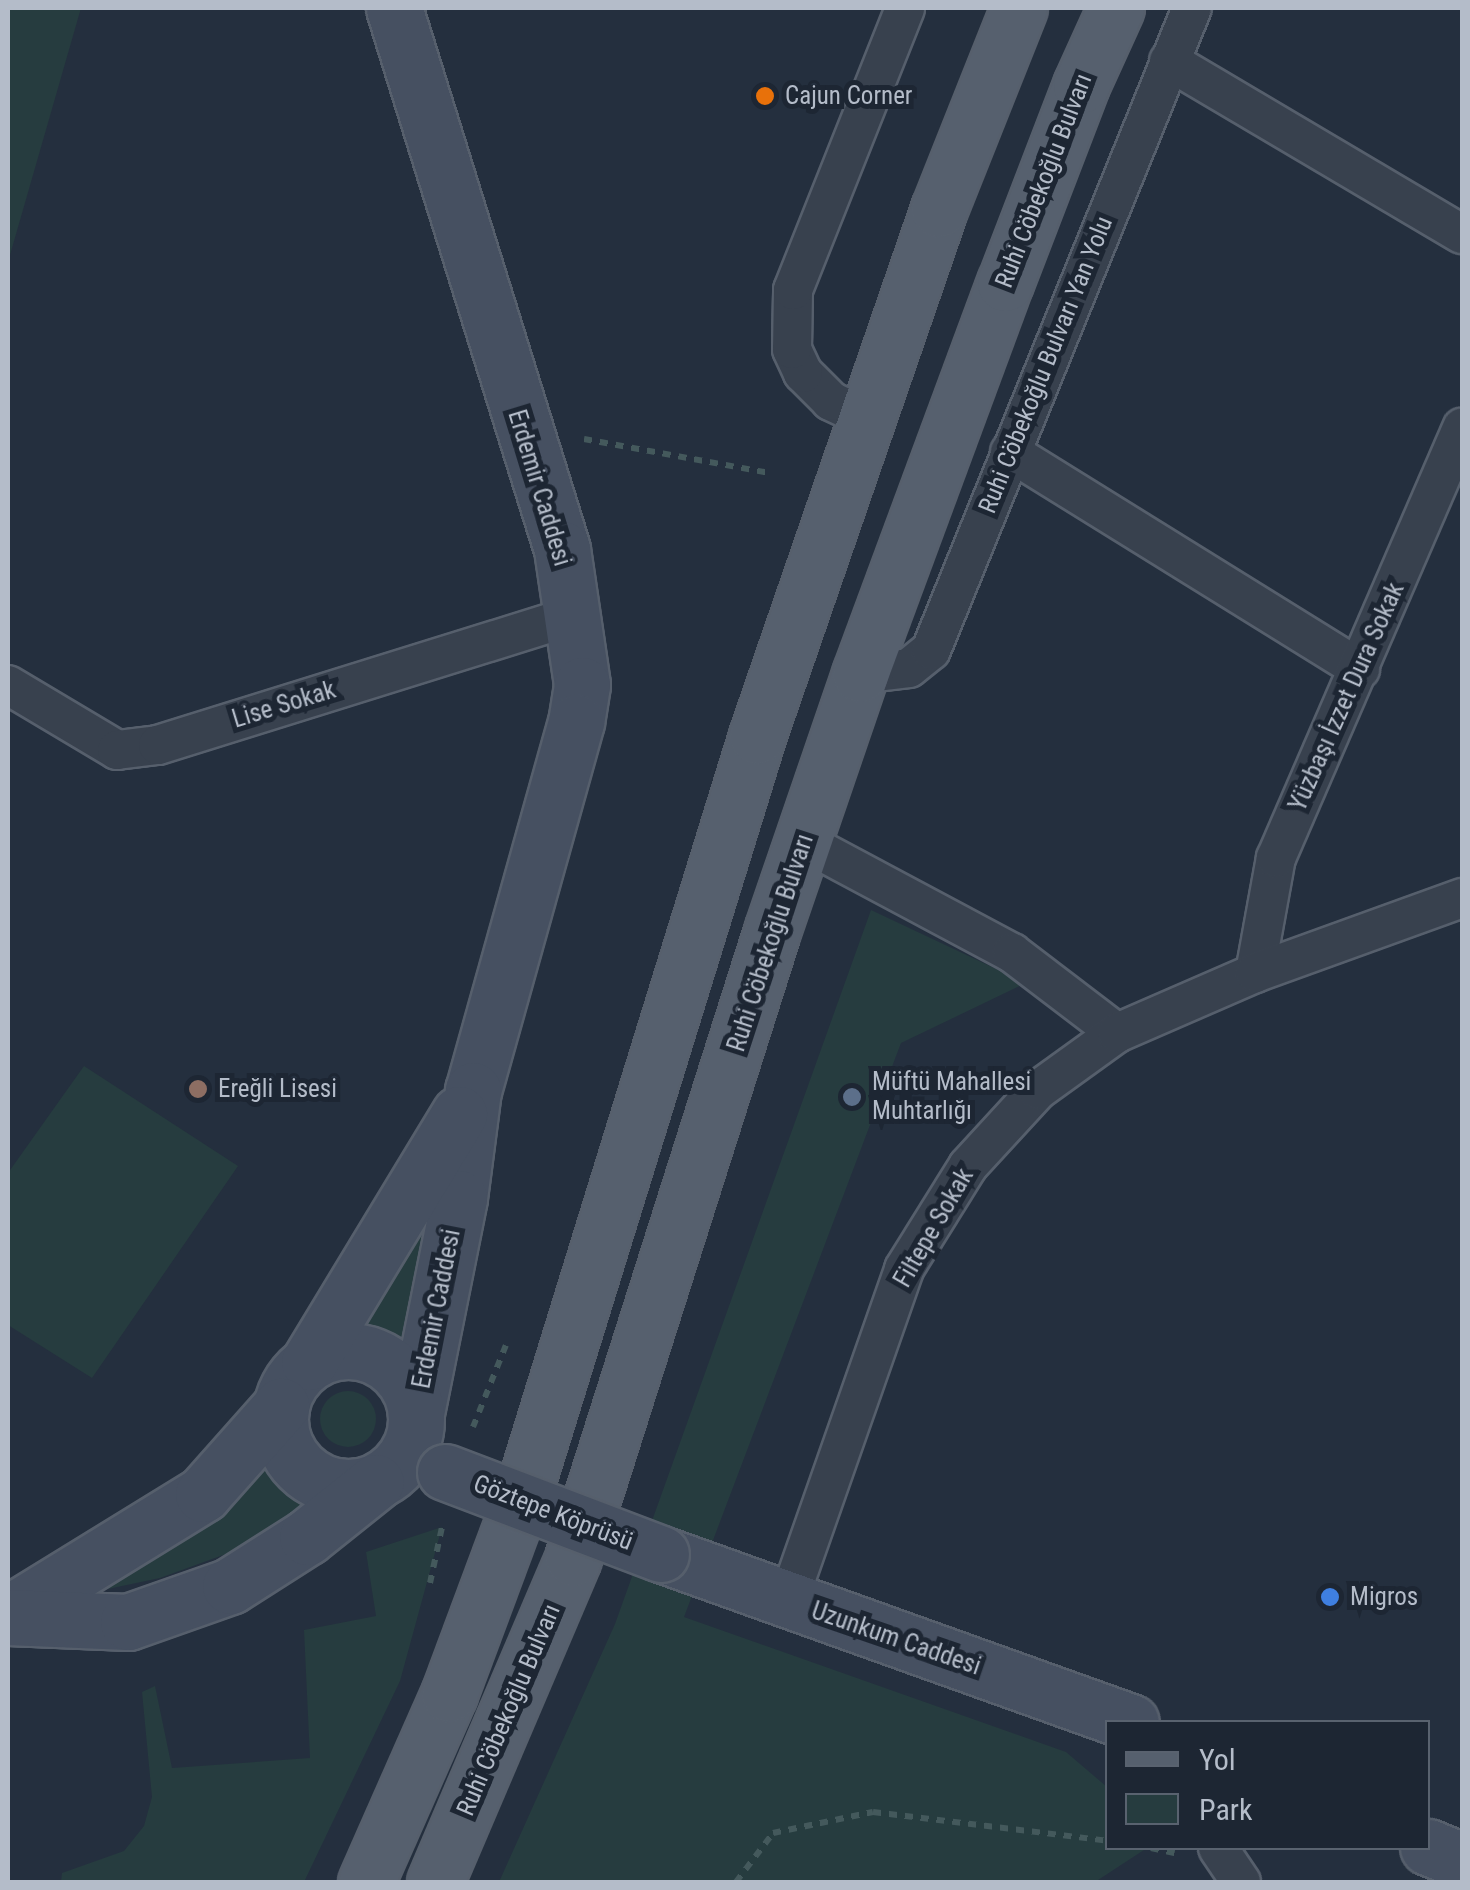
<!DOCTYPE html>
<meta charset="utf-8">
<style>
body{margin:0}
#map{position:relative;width:1470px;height:1890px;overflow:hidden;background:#242f3e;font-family:"Roboto Condensed",sans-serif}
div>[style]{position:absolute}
.green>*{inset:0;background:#263c3f}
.round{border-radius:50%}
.path>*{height:6px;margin-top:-3px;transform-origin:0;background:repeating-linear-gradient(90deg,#44595c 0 8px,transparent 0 16px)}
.roads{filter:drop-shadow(2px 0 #565f6c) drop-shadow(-2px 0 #565f6c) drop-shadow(0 2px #565f6c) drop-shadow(0 -2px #565f6c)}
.street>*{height:38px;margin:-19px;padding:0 19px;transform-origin:19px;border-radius:19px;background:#38414e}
.secondary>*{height:55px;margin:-27.5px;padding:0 27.5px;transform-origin:27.5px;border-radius:27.5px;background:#465061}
.secondary>.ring{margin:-27.5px;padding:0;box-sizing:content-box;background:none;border:55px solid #465061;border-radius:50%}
.primary>*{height:55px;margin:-27.5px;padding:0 27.5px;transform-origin:27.5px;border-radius:27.5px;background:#56606e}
.bridges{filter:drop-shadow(2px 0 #565f6c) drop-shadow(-2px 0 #565f6c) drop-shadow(0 2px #565f6c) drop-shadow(0 -2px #565f6c)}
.secondary-bridge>*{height:55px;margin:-27.5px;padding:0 27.5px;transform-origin:27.5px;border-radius:27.5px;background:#465061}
.dots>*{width:28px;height:28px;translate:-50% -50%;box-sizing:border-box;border:5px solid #1d2633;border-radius:50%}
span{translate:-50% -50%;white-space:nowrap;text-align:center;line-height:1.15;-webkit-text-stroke:10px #1d2633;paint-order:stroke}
.poi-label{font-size:25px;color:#b4bcc9}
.left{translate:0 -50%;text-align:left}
.street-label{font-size:25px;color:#b4bcc9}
.frame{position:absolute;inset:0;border:10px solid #b4bcc9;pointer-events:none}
.legend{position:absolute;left:1105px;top:1720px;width:325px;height:130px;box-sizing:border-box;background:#1d2633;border:2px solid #59626f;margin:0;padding:12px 18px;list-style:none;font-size:30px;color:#b4bcc9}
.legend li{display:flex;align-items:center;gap:20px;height:50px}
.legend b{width:50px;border:2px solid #59626f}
</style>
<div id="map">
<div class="green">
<div style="clip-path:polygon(8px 8px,81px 8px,8px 262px)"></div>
<div style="clip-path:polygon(871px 910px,1026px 983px,901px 1043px,684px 1617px,1066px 1752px,1107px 1787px,1108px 1848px,1147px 1848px,1095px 1882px,499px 1882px,615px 1624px)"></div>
<div style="clip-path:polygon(84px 1066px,238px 1166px,92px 1378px,8px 1325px,8px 1173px)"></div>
<div style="clip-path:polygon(453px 1156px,410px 1346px,363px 1324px)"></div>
<div class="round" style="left:320px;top:1391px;width:56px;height:56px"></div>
<div style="clip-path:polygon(268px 1463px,316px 1503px,259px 1542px,160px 1578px,65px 1598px,154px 1556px,226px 1512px)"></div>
<div style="clip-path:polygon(442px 1527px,400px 1681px,304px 1882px,61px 1882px,62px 1873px,124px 1851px,144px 1826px,152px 1797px,142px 1692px,155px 1686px,172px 1768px,310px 1758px,304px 1630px,376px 1616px,366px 1552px)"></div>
</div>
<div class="path">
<div style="left:584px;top:439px;width:189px;rotate:10.4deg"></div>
<div style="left:473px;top:1427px;width:88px;rotate:-68.1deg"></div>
<div style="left:430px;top:1583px;width:57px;rotate:-77.9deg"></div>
<div style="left:1151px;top:1848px;width:24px;rotate:12deg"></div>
<div style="left:736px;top:1882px;width:61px;rotate:-52.9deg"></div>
<div style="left:773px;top:1833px;width:102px;rotate:-11.9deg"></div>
<div style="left:873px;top:1812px;width:237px;rotate:7deg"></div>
</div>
<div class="roads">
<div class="street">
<div style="left:1169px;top:61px;width:340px;rotate:30.6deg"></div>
<div style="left:865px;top:417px;width:38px;rotate:-155deg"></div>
<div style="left:831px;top:401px;width:40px;rotate:-135deg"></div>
<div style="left:803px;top:373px;width:26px;rotate:-115deg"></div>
<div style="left:792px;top:349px;width:59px;rotate:-89deg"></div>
<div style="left:793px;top:290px;width:303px;rotate:-68.3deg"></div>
<div style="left:1010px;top:452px;width:412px;rotate:31.8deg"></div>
<div style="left:860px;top:674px;width:49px;rotate:-7deg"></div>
<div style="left:909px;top:668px;width:28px;rotate:-39deg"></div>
<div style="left:931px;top:650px;width:693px;rotate:-67.88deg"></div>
<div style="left:8px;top:685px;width:127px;rotate:30.8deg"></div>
<div style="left:117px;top:750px;width:41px;rotate:-7deg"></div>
<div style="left:158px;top:745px;width:434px;rotate:-17.3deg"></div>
<div style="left:804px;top:842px;width:236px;rotate:28.1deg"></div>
<div style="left:1012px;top:953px;width:132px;rotate:37.3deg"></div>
<div style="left:1255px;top:973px;width:117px;rotate:-79.7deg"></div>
<div style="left:1276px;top:858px;width:469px;rotate:-66.6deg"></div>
<div style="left:788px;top:1601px;width:352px;rotate:-70.7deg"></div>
<div style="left:904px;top:1269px;width:121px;rotate:-58.1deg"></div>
<div style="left:968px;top:1166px;width:103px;rotate:-47.4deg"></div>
<div style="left:1038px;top:1090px;width:97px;rotate:-35.8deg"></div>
<div style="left:1117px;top:1033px;width:150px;rotate:-23.5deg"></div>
<div style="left:1255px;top:973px;width:220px;rotate:-19.9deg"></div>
<div style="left:1218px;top:1848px;width:41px;rotate:55.9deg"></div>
</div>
<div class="secondary">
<div style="left:394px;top:8px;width:566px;rotate:72.75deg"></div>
<div style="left:562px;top:549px;width:137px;rotate:81.6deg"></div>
<div style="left:582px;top:685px;width:37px;rotate:99deg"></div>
<div style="left:576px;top:722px;width:382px;rotate:105.6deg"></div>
<div style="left:473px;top:1090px;width:109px;rotate:97.4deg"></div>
<div style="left:459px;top:1198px;width:215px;rotate:101.3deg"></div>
<div class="ring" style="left:280px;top:1351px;width:81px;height:81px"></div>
<div style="left:309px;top:1362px;width:290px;rotate:-58.8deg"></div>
<div style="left:661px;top:1554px;width:499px;rotate:19.7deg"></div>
<div style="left:8px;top:1614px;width:229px;rotate:-31.6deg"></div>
<div style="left:203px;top:1494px;width:118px;rotate:-48.4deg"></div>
<div style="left:8px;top:1617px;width:120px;rotate:2.4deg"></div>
<div style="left:128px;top:1622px;width:108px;rotate:-19.4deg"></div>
<div style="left:230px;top:1586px;width:91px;rotate:-32.5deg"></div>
<div style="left:307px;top:1537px;width:88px;rotate:-38.6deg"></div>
<div style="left:1428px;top:1847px;width:37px;rotate:22deg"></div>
</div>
<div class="primary">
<div style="left:366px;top:1882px;width:206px;rotate:-66.2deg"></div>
<div style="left:449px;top:1694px;width:201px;rotate:-69.6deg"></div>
<div style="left:519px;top:1506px;width:806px;rotate:-72.82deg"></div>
<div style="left:757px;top:736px;width:558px;rotate:-70.95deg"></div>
<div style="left:939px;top:209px;width:216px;rotate:-68.3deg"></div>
<div style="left:435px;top:1882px;width:352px;rotate:-66.9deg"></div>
<div style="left:573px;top:1558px;width:658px;rotate:-72.39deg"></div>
<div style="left:772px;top:931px;width:272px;rotate:-71.1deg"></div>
<div style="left:860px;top:674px;width:417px;rotate:-69.7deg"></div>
<div style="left:1005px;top:283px;width:212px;rotate:-69deg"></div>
<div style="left:1081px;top:85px;width:85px;rotate:-65.6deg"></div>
</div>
</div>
<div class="bridges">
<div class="secondary-bridge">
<div style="left:445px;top:1472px;width:231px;rotate:20.8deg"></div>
</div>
</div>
<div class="dots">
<div style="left:765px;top:96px;background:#e8710a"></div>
<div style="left:198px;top:1089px;background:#8d6e63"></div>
<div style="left:852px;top:1097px;background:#5c6f8a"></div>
<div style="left:1330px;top:1597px;background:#3f7fe0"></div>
</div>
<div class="poi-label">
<span class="left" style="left:785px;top:96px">Cajun Corner</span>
<span class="left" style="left:872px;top:1097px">Müftü Mahallesi<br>Muhtarlığı</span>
<span class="left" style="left:218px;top:1089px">Ereğli Lisesi</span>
<span class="left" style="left:1350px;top:1597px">Migros</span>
</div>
<div class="street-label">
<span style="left:1044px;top:181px;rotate:-69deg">Ruhi Cöbekoğlu Bulvarı</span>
<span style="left:1046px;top:365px;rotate:-68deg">Ruhi Cöbekoğlu Bulvarı Yan Yolu</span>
<span style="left:539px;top:488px;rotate:73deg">Erdemir Caddesi</span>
<span style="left:1347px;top:697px;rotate:-66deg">Yüzbaşı İzzet Dura Sokak</span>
<span style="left:284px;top:705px;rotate:-17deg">Lise Sokak</span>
<span style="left:771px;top:943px;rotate:-72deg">Ruhi Cöbekoğlu Bulvarı</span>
<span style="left:934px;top:1228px;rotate:-60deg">Filtepe Sokak</span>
<span style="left:437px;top:1309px;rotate:-79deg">Erdemir Caddesi</span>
<span style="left:553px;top:1513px;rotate:21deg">Göztepe Köprüsü</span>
<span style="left:896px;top:1639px;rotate:19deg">Uzunkum Caddesi</span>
<span style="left:509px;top:1710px;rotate:-67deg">Ruhi Cöbekoğlu Bulvarı</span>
</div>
<div class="frame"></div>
<ul class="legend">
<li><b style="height:12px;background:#56606e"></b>Yol</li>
<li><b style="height:28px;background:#263c3f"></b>Park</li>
</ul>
</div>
